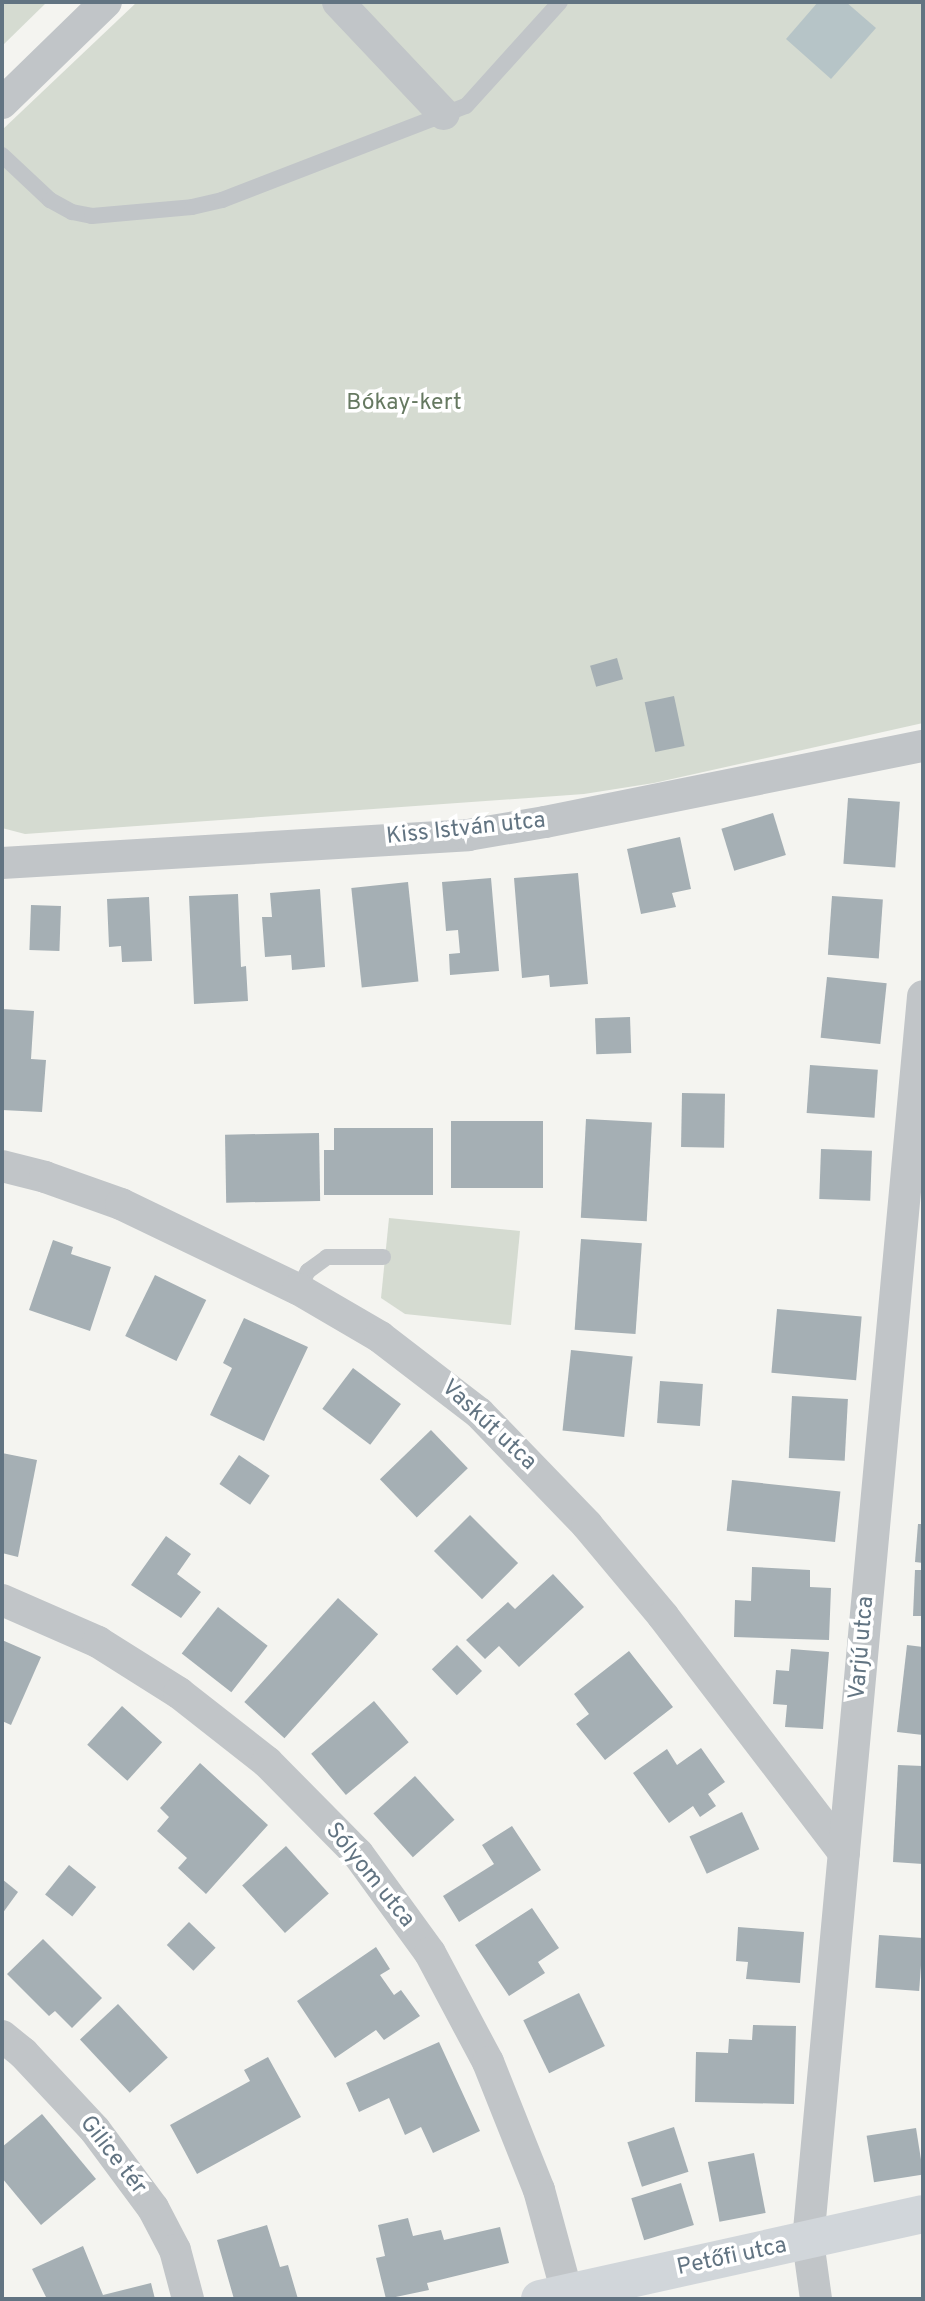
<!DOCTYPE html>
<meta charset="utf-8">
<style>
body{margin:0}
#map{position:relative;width:925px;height:2301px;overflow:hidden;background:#f4f4f0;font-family:Overpass,sans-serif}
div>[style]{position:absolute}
.green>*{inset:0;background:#d5dbd1}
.water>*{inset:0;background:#b6c4c7}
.building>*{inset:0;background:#a5afb4;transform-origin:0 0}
.lane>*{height:16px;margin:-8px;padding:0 8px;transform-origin:8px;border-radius:8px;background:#c1c5c8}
.street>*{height:32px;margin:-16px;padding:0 16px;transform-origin:16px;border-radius:16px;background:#c1c5c8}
.secondary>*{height:38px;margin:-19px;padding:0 19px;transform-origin:19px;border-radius:19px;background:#d1d6da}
span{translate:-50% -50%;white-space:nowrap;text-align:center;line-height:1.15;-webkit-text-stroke:7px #fff;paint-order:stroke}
.park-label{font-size:23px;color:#667961}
.street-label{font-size:23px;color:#627482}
.frame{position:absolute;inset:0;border:4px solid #627482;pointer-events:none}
</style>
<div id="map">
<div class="green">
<div style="clip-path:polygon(2px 2px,47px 2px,2px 46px)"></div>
<div style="clip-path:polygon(137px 2px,923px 2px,923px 723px,654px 783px,584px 794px,25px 834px,2px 828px,2px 130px)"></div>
<div style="clip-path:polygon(389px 1218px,520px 1231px,511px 1325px,405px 1314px,381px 1298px)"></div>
</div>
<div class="water">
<div style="clip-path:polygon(818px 2px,846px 2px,876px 28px,831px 79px,786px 39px)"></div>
</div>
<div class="building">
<div style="left:617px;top:658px;width:22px;height:28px;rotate:74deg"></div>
<div style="left:674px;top:696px;width:51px;height:30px;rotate:78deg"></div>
<div style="left:848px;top:798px;width:52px;height:66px;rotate:4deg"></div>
<div style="left:773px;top:813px;width:44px;height:54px;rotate:73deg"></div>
<div style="clip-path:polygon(680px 837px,691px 889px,672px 893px,676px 907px,641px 914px,627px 849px)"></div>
<div style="clip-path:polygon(578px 873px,588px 984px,550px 987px,549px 975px,522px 978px,514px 878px)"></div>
<div style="clip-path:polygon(491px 878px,499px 971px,450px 975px,449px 954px,460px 953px,458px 930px,446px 931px,442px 882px)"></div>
<div style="left:408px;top:882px;width:100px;height:57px;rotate:84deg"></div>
<div style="clip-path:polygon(320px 889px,325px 967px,292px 970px,291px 955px,265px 957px,262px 917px,272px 917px,270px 893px)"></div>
<div style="clip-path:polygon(238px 894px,241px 967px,246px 966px,248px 1001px,194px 1004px,189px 896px)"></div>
<div style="left:832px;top:896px;width:51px;height:59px;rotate:4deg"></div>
<div style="clip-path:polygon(149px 897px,152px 961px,122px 962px,121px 946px,109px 947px,107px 899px)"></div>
<div style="left:31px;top:905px;width:30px;height:45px;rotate:2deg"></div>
<div style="left:827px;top:977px;width:60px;height:61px;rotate:6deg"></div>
<div style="clip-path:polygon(2px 1009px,34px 1011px,31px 1059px,46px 1060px,42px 1112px,2px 1110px)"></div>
<div style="left:630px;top:1017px;width:36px;height:35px;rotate:88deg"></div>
<div style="left:810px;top:1065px;width:68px;height:48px;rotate:4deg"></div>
<div style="left:682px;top:1093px;width:43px;height:54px;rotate:1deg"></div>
<div style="left:586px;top:1119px;width:66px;height:99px;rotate:3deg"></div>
<div style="left:543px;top:1121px;width:67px;height:92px;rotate:90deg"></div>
<div style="clip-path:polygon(334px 1128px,433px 1128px,433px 1195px,324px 1195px,324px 1150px,334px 1150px)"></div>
<div style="left:319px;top:1133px;width:68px;height:94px;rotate:89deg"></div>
<div style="left:821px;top:1149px;width:51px;height:50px;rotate:2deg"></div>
<div style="left:581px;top:1239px;width:61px;height:91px;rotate:4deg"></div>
<div style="clip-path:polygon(53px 1240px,73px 1247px,71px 1254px,111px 1267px,90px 1331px,29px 1310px)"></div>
<div style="left:155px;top:1275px;width:57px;height:68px;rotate:26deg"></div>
<div style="left:777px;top:1309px;width:85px;height:64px;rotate:5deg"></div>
<div style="clip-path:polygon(244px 1318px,308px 1347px,264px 1441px,210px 1415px,232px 1368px,223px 1363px)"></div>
<div style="left:571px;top:1350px;width:62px;height:81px;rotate:6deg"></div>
<div style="left:353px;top:1368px;width:60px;height:51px;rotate:37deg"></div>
<div style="left:660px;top:1381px;width:43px;height:42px;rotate:4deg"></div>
<div style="left:792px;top:1396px;width:56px;height:62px;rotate:3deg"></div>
<div style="left:431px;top:1430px;width:53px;height:71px;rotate:46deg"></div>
<div style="clip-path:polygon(2px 1453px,37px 1460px,18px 1557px,2px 1553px)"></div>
<div style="left:239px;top:1455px;width:37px;height:35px;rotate:34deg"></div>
<div style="left:732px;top:1480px;width:109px;height:51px;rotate:6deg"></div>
<div style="left:470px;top:1515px;width:68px;height:51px;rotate:45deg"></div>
<div style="clip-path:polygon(918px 1524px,923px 1524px,923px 1563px,915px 1562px)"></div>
<div style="clip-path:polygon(166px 1536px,191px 1554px,177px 1574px,201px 1592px,181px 1618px,131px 1585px)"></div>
<div style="clip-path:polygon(752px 1567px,810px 1570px,810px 1587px,831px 1588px,829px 1640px,734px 1637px,735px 1600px,751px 1601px)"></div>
<div style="clip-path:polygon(915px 1570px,923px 1570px,923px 1616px,913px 1616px)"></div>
<div style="clip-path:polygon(553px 1574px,584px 1607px,519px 1667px,499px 1646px,485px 1659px,466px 1640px,508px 1602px,515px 1609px)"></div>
<div style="left:338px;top:1598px;width:54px;height:140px;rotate:42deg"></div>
<div style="left:218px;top:1607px;width:63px;height:59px;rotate:38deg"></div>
<div style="clip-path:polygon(2px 1640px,41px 1657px,11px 1725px,2px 1721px)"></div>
<div style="left:457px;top:1645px;width:36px;height:35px;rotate:46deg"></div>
<div style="clip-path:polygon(907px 1645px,923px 1647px,923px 1735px,897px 1732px)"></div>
<div style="clip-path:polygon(791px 1649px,829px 1652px,823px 1729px,785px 1727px,787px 1705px,773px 1704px,776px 1670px,789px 1671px)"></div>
<div style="clip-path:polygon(629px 1651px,673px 1707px,605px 1760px,576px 1724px,589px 1714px,574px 1694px)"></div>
<div style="left:374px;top:1701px;width:54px;height:82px;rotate:50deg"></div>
<div style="left:122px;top:1706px;width:54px;height:52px;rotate:42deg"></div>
<div style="clip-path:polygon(701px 1748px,725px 1782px,708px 1794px,716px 1806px,700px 1817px,693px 1806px,669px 1823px,633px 1773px,667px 1749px,677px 1765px)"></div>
<div style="clip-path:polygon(200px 1763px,268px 1825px,206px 1894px,178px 1868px,187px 1858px,157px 1831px,169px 1817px,160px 1808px)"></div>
<div style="clip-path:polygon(898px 1765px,923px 1766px,923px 1864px,893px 1862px)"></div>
<div style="left:415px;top:1776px;width:59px;height:56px;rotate:48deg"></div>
<div style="left:742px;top:1812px;width:41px;height:58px;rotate:65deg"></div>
<div style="clip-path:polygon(512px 1826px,541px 1870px,459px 1922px,443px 1896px,494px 1864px,482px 1845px)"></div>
<div style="left:286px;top:1846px;width:64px;height:59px;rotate:48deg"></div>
<div style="left:69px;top:1865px;width:35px;height:38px;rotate:39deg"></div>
<div style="clip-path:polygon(2px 1879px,18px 1892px,2px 1914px)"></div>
<div style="clip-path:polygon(532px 1908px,559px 1948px,538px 1962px,545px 1973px,509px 1996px,475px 1945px)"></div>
<div style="left:189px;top:1922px;width:37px;height:32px;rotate:44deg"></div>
<div style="clip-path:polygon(738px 1927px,804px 1932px,800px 1983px,746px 1979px,748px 1962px,736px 1961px)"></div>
<div style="left:879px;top:1935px;width:44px;height:53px;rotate:4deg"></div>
<div style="clip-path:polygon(43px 1939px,102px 1998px,72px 2028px,55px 2011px,49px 2016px,7px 1974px)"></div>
<div style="clip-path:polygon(376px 1947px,390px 1969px,380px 1975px,394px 1995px,401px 1990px,420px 2016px,384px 2040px,376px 2030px,335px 2058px,297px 2001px)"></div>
<div style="left:579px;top:1993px;width:59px;height:62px;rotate:64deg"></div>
<div style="left:118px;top:2004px;width:73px;height:52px;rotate:47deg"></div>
<div style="clip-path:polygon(753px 2025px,796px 2026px,794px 2104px,695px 2102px,696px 2052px,728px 2053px,729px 2039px,752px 2040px)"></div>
<div style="clip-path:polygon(439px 2042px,480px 2131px,433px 2153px,421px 2127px,405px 2135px,389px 2098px,359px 2112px,346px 2083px)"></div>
<div style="clip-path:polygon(268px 2057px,301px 2117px,197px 2174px,170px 2125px,250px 2081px,244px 2070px)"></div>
<div style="clip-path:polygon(42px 2114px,96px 2179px,41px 2225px,2px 2178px,2px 2147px)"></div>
<div style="left:674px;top:2127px;width:47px;height:49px;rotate:72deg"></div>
<div style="left:916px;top:2128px;width:47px;height:50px;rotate:81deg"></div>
<div style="left:754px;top:2153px;width:61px;height:47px;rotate:79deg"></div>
<div style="left:681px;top:2183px;width:44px;height:52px;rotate:73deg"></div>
<div style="clip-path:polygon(408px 2218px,413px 2236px,441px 2230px,444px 2240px,500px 2227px,509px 2263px,427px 2283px,429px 2290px,386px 2299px,376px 2258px,385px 2256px,378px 2225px)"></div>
<div style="clip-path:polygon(267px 2225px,280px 2267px,288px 2265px,298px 2299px,234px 2299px,217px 2240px)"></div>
<div style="clip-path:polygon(83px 2246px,103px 2295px,151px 2283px,155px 2299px,47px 2299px,32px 2269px)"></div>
</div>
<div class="lane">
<div style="left:2px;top:155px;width:66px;rotate:43.2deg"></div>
<div style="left:50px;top:200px;width:25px;rotate:29deg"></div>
<div style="left:72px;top:212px;width:20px;rotate:11deg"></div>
<div style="left:92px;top:216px;width:100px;rotate:-5.1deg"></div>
<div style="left:192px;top:207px;width:31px;rotate:-13deg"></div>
<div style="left:222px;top:200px;width:261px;rotate:-21.1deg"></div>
<div style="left:466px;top:106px;width:140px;rotate:-47.9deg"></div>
<div style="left:298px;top:1289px;width:21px;rotate:-61deg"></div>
<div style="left:308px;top:1271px;width:24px;rotate:-36deg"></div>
<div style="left:327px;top:1257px;width:56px"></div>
</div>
<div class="street">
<div style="left:338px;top:2px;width:154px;rotate:46.6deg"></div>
<div style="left:2px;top:103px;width:145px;rotate:-44.2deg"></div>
<div style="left:2px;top:863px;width:467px;rotate:-3.4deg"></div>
<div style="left:468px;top:835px;width:78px;rotate:-9.6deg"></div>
<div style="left:545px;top:822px;width:386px;rotate:-11.4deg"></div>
<div style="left:2px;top:1166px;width:44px;rotate:14.3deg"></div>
<div style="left:45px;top:1177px;width:81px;rotate:19.6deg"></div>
<div style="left:121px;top:1204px;width:196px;rotate:25.7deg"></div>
<div style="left:298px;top:1289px;width:95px;rotate:30.3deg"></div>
<div style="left:380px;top:1337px;width:125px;rotate:37.5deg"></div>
<div style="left:479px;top:1413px;width:156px;rotate:46deg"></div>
<div style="left:587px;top:1525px;width:119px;rotate:50.1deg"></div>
<div style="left:663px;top:1616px;width:298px;rotate:52.6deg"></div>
<div style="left:2px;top:1600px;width:105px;rotate:23.6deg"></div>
<div style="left:98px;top:1642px;width:96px;rotate:32.2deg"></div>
<div style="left:179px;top:1693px;width:112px;rotate:38.1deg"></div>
<div style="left:267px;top:1762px;width:129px;rotate:45.3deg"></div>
<div style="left:358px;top:1854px;width:122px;rotate:54deg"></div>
<div style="left:430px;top:1953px;width:123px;rotate:62deg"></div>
<div style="left:488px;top:2062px;width:138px;rotate:68.3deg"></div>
<div style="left:539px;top:2190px;width:107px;rotate:74.8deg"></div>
<div style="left:2px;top:2036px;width:27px;rotate:39deg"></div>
<div style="left:23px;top:2053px;width:105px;rotate:46.9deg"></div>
<div style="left:95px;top:2130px;width:97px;rotate:53.4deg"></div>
<div style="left:153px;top:2208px;width:47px;rotate:62.4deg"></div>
<div style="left:175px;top:2250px;width:51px;rotate:75.1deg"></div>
<div style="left:816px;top:2299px;width:59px;rotate:-97.9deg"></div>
<div style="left:808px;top:2241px;width:1250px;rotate:-84.72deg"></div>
</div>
<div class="secondary">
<div style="left:540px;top:2299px;width:392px;rotate:-12.5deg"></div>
</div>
<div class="park-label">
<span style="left:404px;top:404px">Bókay-kert</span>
</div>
<div class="street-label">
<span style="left:466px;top:830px;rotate:-6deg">Kiss István utca</span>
<span style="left:488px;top:1426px;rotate:43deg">Vaskút utca</span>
<span style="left:863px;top:1648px;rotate:-85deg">Varjú utca</span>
<span style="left:369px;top:1876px;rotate:51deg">Sólyom utca</span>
<span style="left:112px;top:2156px;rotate:52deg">Gilice tér</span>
<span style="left:732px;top:2258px;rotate:-12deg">Petőfi utca</span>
</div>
<div class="frame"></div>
</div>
